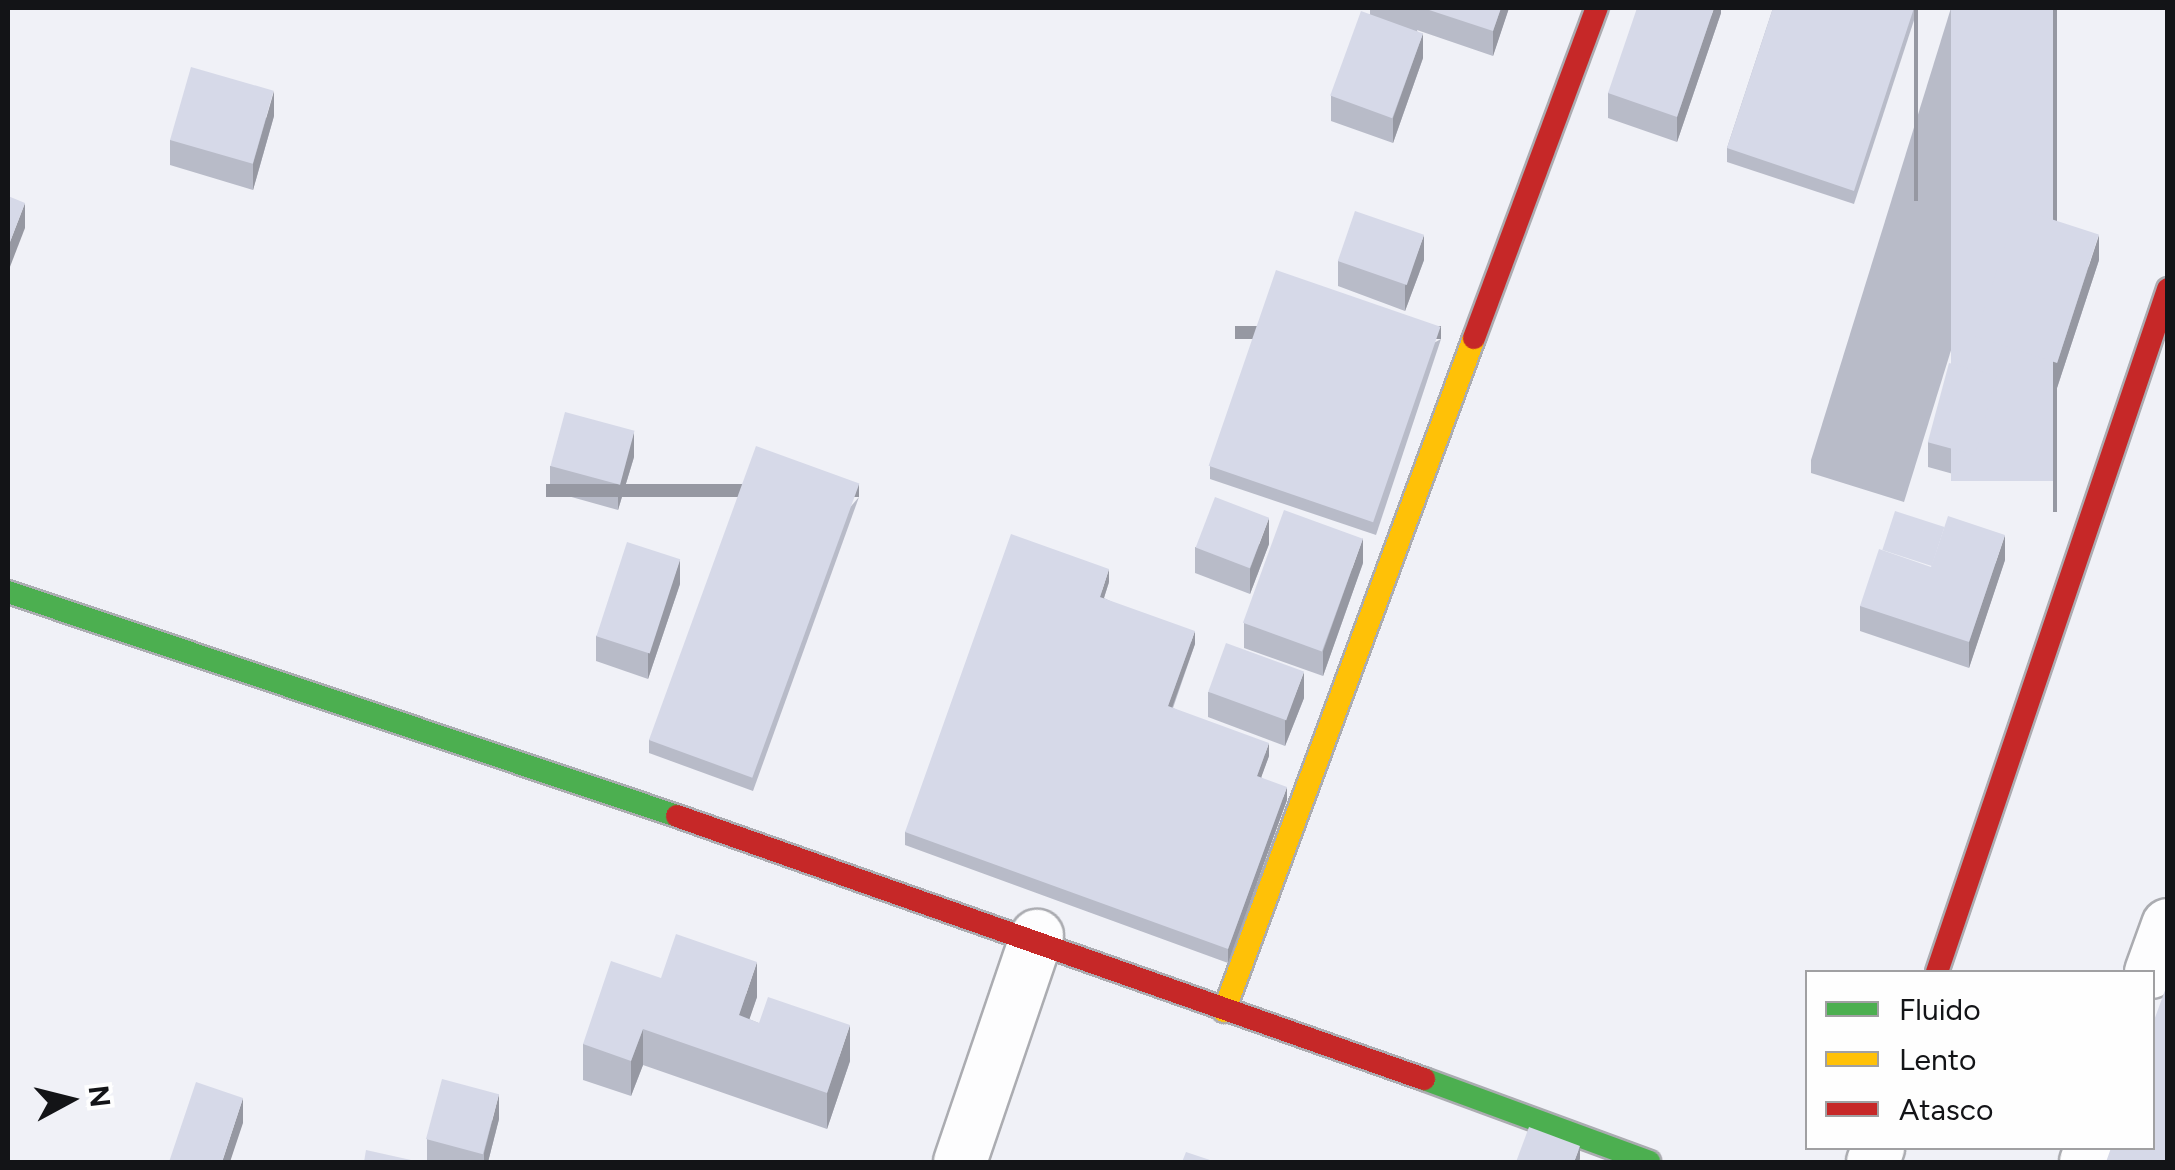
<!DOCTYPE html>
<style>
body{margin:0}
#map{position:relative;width:2175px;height:1170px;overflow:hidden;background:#f0f1f7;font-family:Figtree,sans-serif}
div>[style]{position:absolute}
.roads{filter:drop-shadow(2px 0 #abacb1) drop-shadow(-2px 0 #abacb1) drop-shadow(0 2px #abacb1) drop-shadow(0 -2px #abacb1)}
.street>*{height:52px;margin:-26px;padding:0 26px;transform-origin:26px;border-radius:26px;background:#fdfdfe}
.fast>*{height:22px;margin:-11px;padding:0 11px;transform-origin:11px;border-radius:11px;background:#4caf50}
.slow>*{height:22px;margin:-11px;padding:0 11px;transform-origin:11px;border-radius:11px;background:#ffc107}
.jam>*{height:22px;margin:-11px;padding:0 11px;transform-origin:11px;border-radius:11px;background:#c62828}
.wall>*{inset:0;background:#b8bbc8}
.shaded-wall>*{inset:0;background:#9698a2;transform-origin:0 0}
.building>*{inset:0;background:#d6d9e8;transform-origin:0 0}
span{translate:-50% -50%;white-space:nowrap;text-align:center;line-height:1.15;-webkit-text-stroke:8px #fefefe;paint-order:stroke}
.frame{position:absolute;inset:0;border:10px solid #131417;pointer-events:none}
.legend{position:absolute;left:1805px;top:970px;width:350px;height:180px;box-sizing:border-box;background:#fefefe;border:2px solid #a0a0a2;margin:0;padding:12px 18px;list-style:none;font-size:30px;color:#131417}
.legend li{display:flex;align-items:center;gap:20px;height:50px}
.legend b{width:50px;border:2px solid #a0a0a2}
.north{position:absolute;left:20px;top:1050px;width:100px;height:100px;-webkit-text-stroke:8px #fefefe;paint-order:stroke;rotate:83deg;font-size:28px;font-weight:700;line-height:40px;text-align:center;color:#131417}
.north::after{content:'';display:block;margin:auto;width:35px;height:45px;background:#131417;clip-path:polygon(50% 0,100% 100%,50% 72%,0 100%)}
</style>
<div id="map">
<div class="roads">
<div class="street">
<div style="left:2151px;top:972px;width:50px;rotate:-70.1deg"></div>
<div style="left:960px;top:1162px;width:239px;rotate:-71.2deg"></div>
<div style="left:1873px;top:1162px;width:15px;rotate:-70deg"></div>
<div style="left:2086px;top:1162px;width:15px;rotate:-70deg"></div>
</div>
<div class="fast">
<div style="left:8px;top:592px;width:706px;rotate:18.51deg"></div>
<div style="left:1424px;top:1079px;width:240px;rotate:20.2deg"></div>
</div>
<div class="slow">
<div style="left:1224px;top:1011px;width:718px;rotate:-69.62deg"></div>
</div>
<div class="jam">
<div style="left:1474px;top:338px;width:352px;rotate:-69.6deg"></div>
<div style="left:677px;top:816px;width:792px;rotate:19.4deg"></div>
<div style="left:1937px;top:972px;width:721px;rotate:-71.31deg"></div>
</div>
</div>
<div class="wall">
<div style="clip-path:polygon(1370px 8px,1509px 8px,1493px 56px,1417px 30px,1423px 58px,1393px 143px,1331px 121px,1331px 96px,1370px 14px)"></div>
<div style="clip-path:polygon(1721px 8px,1721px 13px,1677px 142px,1608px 118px,1608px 93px)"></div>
<div style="clip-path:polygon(1773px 8px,1918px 8px,1854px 204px,1727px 162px,1727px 148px)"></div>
<div style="clip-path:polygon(1951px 8px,2057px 8px,1904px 502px,1811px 473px,1811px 460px)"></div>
<div style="clip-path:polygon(274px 116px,253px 190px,170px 165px,170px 140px)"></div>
<div style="clip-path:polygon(1424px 260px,1405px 311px,1338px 286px,1338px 261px)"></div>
<div style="clip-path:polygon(2099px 260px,2057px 388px,1975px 361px,1975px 336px)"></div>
<div style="clip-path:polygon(1441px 339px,1376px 535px,1210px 479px,1210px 466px)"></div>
<div style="clip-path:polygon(1996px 401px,1975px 480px,1928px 467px,1928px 442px)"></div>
<div style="clip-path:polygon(634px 457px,618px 510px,550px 491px,550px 466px)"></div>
<div style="clip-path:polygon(859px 497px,753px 791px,649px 753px,649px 740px)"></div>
<div style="clip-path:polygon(1269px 544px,1250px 594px,1195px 573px,1195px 547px)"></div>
<div style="clip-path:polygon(2005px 560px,1969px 668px,1860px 631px,1860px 606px)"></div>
<div style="clip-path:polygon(1363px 563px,1323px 676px,1244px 648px,1244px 623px)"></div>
<div style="clip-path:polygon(1109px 582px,1104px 598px,1195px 644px,1173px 708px,1269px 756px,1261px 777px,1287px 800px,1228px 963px,905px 845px,905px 832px)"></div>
<div style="clip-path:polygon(680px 584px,648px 679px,596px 661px,596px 636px)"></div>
<div style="clip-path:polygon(1208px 692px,1304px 698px,1285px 746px,1208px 717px)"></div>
<div style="clip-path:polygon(661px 978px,757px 997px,749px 1019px,850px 1061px,827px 1129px,643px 1065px,631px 1096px,583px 1080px,583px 1044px)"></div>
<div style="clip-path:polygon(499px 1119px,488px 1162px,427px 1162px,427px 1139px)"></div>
</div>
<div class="shaded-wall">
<div style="clip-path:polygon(1501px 8px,1509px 8px,1493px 56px,1493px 31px)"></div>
<div style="clip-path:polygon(1714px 8px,1721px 8px,1721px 13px,1677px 142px,1677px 117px)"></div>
<div style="left:1914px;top:8px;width:4px;height:193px"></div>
<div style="left:2053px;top:8px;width:4px;height:504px"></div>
<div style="clip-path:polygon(1423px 33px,1423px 58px,1393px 143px,1393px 118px)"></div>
<div style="clip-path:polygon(274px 91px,274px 116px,253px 190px,253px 164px)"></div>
<div style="clip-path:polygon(25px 203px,25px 228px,8px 272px,8px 247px)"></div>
<div style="clip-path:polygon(1424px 235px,1424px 260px,1405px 311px,1405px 286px)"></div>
<div style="clip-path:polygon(2099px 235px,2099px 260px,2057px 388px,2057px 363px)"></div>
<div style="left:1441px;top:326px;width:13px;height:206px;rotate:90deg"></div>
<div style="clip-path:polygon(1996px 376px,1996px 401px,1975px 480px,1975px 454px)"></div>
<div style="clip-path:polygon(634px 431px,634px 457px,618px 510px,618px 485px)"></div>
<div style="left:859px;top:484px;width:13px;height:313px;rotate:90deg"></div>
<div style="clip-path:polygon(1269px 518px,1269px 544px,1250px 594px,1250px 569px)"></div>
<div style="clip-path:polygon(2005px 535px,2005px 560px,1969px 668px,1969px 642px)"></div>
<div style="clip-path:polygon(1363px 538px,1363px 563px,1323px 676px,1323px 651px)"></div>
<div style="clip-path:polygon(680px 559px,680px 584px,648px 679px,648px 653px)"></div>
<div style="clip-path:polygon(1109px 569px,1109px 582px,1100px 610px,1100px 597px)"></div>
<div style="clip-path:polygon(1195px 631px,1195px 644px,1168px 719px,1168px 706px)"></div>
<div style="clip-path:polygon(1304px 672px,1304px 698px,1285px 746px,1285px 721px)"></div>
<div style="clip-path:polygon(1269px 743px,1269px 756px,1257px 789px,1257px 776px)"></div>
<div style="clip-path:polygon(1287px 787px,1287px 800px,1228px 963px,1228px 949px)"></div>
<div style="clip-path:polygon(757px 962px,757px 997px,739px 1050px,739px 1015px)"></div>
<div style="clip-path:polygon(850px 1025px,850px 1061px,827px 1129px,827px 1093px)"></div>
<div style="clip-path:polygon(643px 1029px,643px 1065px,631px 1096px,631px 1061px)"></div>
<div style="clip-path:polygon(499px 1094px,499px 1119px,488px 1162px,484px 1162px,484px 1153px)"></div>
<div style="clip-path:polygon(243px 1098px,243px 1123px,230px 1162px,222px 1162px)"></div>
<div style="clip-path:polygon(1580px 1146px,1580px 1159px,1579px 1162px,1574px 1162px)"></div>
</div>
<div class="building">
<div style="clip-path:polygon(1423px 8px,1501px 8px,1493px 31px)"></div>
<div style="clip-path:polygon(1637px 8px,1714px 8px,1677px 117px,1608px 93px)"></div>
<div style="clip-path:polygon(1773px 8px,1914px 8px,1854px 191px,1727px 148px)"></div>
<div style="left:1951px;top:8px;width:102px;height:473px"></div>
<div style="left:1361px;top:11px;width:66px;height:90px;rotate:20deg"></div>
<div style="left:191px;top:67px;width:86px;height:76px;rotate:16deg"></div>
<div style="clip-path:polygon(8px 196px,25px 203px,8px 247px)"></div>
<div style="left:2017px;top:208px;width:86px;height:135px;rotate:18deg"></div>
<div style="left:1355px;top:211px;width:73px;height:53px;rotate:19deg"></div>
<div style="left:1276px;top:270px;width:174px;height:207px;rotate:19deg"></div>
<div style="left:1949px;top:363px;width:49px;height:82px;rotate:15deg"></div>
<div style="left:565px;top:412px;width:72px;height:56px;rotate:15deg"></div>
<div style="left:756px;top:446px;width:110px;height:313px;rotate:20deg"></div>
<div style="left:1215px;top:497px;width:58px;height:54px;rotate:21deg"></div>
<div style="left:1284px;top:510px;width:84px;height:120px;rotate:20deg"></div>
<div style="left:1895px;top:511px;width:52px;height:41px;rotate:18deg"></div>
<div style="clip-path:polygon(1948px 516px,2005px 535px,1969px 642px,1860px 606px,1879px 549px,1931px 567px)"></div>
<div style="clip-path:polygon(1011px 534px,1109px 569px,1100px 597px,1195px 631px,1168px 706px,1269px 743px,1257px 776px,1287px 787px,1228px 949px,905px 832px)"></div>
<div style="left:627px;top:542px;width:56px;height:99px;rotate:18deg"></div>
<div style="left:1226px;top:643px;width:83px;height:52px;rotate:20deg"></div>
<div style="clip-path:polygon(676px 934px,757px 962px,739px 1015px,759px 1023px,768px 997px,850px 1025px,827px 1093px,643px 1029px,631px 1061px,583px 1044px,611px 961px,661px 978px)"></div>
<div style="clip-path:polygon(2168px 982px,2168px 1162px,2106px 1162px,2111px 1148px,2152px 1148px,2152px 1026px)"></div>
<div style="left:442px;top:1079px;width:59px;height:62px;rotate:15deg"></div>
<div style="clip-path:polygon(196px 1082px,243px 1098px,222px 1162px,169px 1162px)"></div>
<div style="clip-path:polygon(1529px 1127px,1580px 1146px,1574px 1162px,1516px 1162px)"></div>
<div style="clip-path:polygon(366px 1150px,420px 1162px,364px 1162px)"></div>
<div style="clip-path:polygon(1186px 1152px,1216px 1162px,1182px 1162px)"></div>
</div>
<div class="frame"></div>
<ul class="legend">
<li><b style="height:12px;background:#4caf50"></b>Fluido</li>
<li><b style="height:12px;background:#ffc107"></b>Lento</li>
<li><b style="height:12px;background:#c62828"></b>Atasco</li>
</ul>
<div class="north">N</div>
</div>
